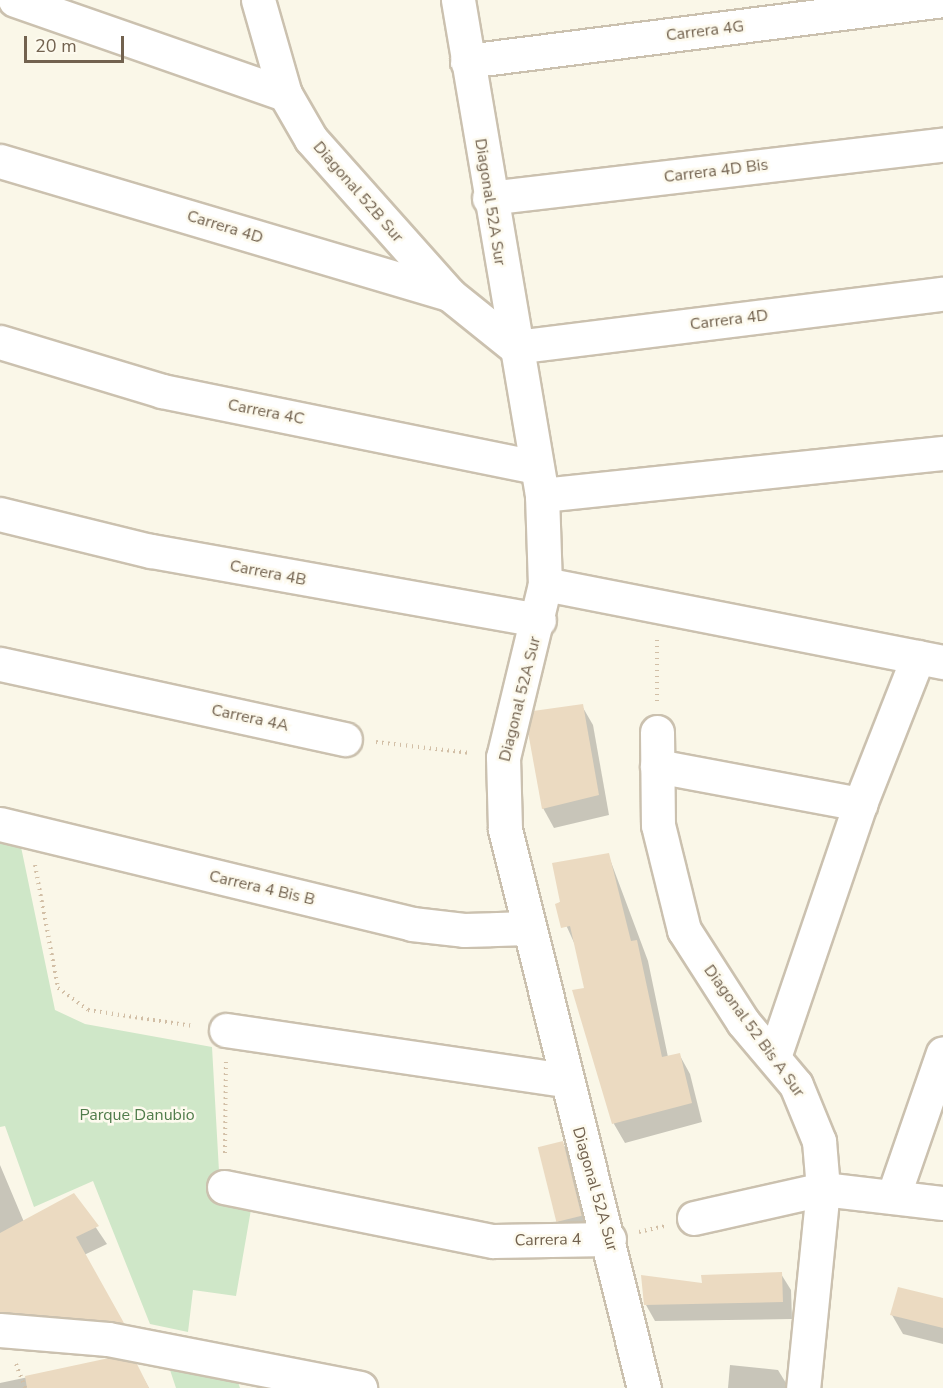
<!DOCTYPE html>
<style>
body{margin:0}
#map{position:relative;width:943px;height:1388px;overflow:hidden;background:#faf7e8;font-family:"Nunito Sans",sans-serif}
div>[style]{position:absolute}
.green>*{inset:0;background:#cfe7c8}
.shadow>*{inset:0;background:#0003}
.building>*{inset:0;background:#ebdac1;transform-origin:0 0}
.path>*{height:4px;margin-top:-2px;transform-origin:0;background:repeating-linear-gradient(90deg,#d2bfa6 0 1.5px,transparent 0 6px)}
.roads{filter:drop-shadow(2px 0 #cbc1af) drop-shadow(-2px 0 #cbc1af) drop-shadow(0 2px #cbc1af) drop-shadow(0 -2px #cbc1af)}
.minor>*{height:33px;margin:-16.5px;padding:0 16.5px;transform-origin:16.5px;border-radius:16.5px;background:#fff}
span{translate:-50% -50%;white-space:nowrap;text-align:center;line-height:1.15;-webkit-text-stroke:5px #fdfaee;paint-order:stroke}
.street-label{font-size:16px;color:#72624f}
.park-label{font-size:16px;color:#507c4b}
.scale{position:absolute;left:24px;top:36px;width:100px;height:27px;box-sizing:border-box;border:3px solid #72624f;border-top:0;padding-left:8px;font-size:18px;line-height:21px;white-space:nowrap;color:#72624f;-webkit-text-stroke:4px #fdfaee;paint-order:stroke}
</style>
<div id="map">
<div class="green">
<div style="clip-path:polygon(0 835px,20px 842px,55px 1010px,85px 1024px,212px 1047px,220px 1189px,253px 1198px,236px 1296px,193px 1290px,188px 1332px,150px 1324px,93px 1181px,34px 1207px,5px 1126px,0 1127px)"></div>
<div style="clip-path:polygon(168px 1364px,237px 1379px,240px 1388px,176px 1388px)"></div>
</div>
<div class="shadow">
<div style="clip-path:polygon(582px 706px,593px 725px,609px 815px,554px 828px,543px 808px)"></div>
<div style="clip-path:polygon(608px 854px,648px 961px,668px 1057px,679px 1054px,690px 1074px,702px 1122px,625px 1143px,614px 1124px,574px 991px,585px 989px,576px 947px,557px 905px)"></div>
<div style="clip-path:polygon(562px 1142px,574px 1162px,592px 1235px,569px 1240px,558px 1221px)"></div>
<div style="clip-path:polygon(0 1165px,24px 1222px,74px 1195px,107px 1244px,84px 1255px,133px 1340px,0 1326px)"></div>
<div style="clip-path:polygon(781px 1274px,791px 1290px,792px 1319px,655px 1321px,646px 1305px,704px 1284px)"></div>
<div style="clip-path:polygon(943px 1299px,943px 1344px,903px 1334px,892px 1315px)"></div>
<div style="clip-path:polygon(109px 1360px,136px 1365px,149px 1388px,0 1388px,0 1383px)"></div>
<div style="clip-path:polygon(730px 1365px,778px 1370px,789px 1388px,728px 1388px)"></div>
</div>
<div class="building">
<div style="clip-path:polygon(583px 704px,599px 795px,542px 809px,528px 732px,533px 711px)"></div>
<div style="clip-path:polygon(609px 853px,631px 941px,637px 940px,662px 1057px,680px 1053px,692px 1103px,612px 1124px,572px 990px,584px 988px,570px 926px,561px 928px,555px 904px,560px 902px,552px 863px)"></div>
<div style="left:563px;top:1141px;width:77px;height:26px;rotate:76deg"></div>
<div style="clip-path:polygon(74px 1193px,99px 1226px,76px 1237px,124px 1323px,0 1312px,0 1233px)"></div>
<div style="clip-path:polygon(782px 1272px,783px 1302px,644px 1305px,641px 1275px,702px 1283px,701px 1275px)"></div>
<div style="clip-path:polygon(898px 1287px,943px 1298px,943px 1328px,890px 1315px)"></div>
<div style="clip-path:polygon(109px 1358px,137px 1364px,149px 1388px,27px 1388px,25px 1376px)"></div>
</div>
<div class="path">
<div style="left:657px;top:701px;width:61px;rotate:-90deg"></div>
<div style="left:376px;top:742px;width:95px;rotate:6.7deg"></div>
<div style="left:35px;top:865px;width:125px;rotate:79.4deg"></div>
<div style="left:58px;top:988px;width:37px;rotate:36deg"></div>
<div style="left:88px;top:1010px;width:106px;rotate:8.7deg"></div>
<div style="left:225px;top:1153px;width:91px;rotate:-89.4deg"></div>
<div style="left:639px;top:1232px;width:26px;rotate:-13deg"></div>
<div style="left:16px;top:1364px;width:26px;rotate:69deg"></div>
</div>
<div class="roads">
<div class="minor">
<div style="left:15px;top:0;width:286px;rotate:19.2deg"></div>
<div style="left:258px;top:0;width:98px;rotate:74deg"></div>
<div style="left:285px;top:94px;width:52px;rotate:60deg"></div>
<div style="left:311px;top:139px;width:208px;rotate:48.3deg"></div>
<div style="left:449px;top:294px;width:85px;rotate:38.8deg"></div>
<div style="left:515px;top:347px;width:431px;rotate:-7.1deg"></div>
<div style="left:458px;top:0;width:502px;rotate:80.37deg"></div>
<div style="left:542px;top:495px;width:89px;rotate:88.1deg"></div>
<div style="left:545px;top:584px;width:178px;rotate:103.6deg"></div>
<div style="left:503px;top:757px;width:72px;rotate:88.4deg"></div>
<div style="left:505px;top:829px;width:576px;rotate:76.04deg"></div>
<div style="left:467px;top:61px;width:480px;rotate:-7.3deg"></div>
<div style="left:0;top:161px;width:468px;rotate:16.5deg"></div>
<div style="left:489px;top:198px;width:457px;rotate:-6.7deg"></div>
<div style="left:0;top:342px;width:169px;rotate:16.8deg"></div>
<div style="left:162px;top:391px;width:382px;rotate:11.5deg"></div>
<div style="left:542px;top:495px;width:403px;rotate:-6deg"></div>
<div style="left:0;top:514px;width:155px;rotate:13.8deg"></div>
<div style="left:151px;top:551px;width:394px;rotate:10.1deg"></div>
<div style="left:545px;top:584px;width:406px;rotate:11.1deg"></div>
<div style="left:0;top:664px;width:353px;rotate:12.3deg"></div>
<div style="left:657px;top:732px;width:93px;rotate:89.4deg"></div>
<div style="left:658px;top:825px;width:108px;rotate:76.1deg"></div>
<div style="left:684px;top:930px;width:109px;rotate:57.3deg"></div>
<div style="left:743px;top:1022px;width:82px;rotate:49.9deg"></div>
<div style="left:796px;top:1085px;width:61px;rotate:67.7deg"></div>
<div style="left:819px;top:1141px;width:48px;rotate:85.2deg"></div>
<div style="left:823px;top:1189px;width:200px;rotate:95.7deg"></div>
<div style="left:657px;top:766px;width:207px;rotate:10.6deg"></div>
<div style="left:0;top:824px;width:424px;rotate:13.6deg"></div>
<div style="left:412px;top:924px;width:52px;rotate:6.6deg"></div>
<div style="left:464px;top:930px;width:63px;rotate:-1.8deg"></div>
<div style="left:226px;top:1030px;width:342px;rotate:8.4deg"></div>
<div style="left:775px;top:1054px;width:264px;rotate:-71.2deg"></div>
<div style="left:860px;top:804px;width:158px;rotate:-68.5deg"></div>
<div style="left:224px;top:1187px;width:274px;rotate:11.4deg"></div>
<div style="left:493px;top:1241px;width:116px;rotate:-1deg"></div>
<div style="left:893px;top:1197px;width:152px;rotate:-70.9deg"></div>
<div style="left:694px;top:1218px;width:132px;rotate:-12.7deg"></div>
<div style="left:823px;top:1189px;width:121px;rotate:6.7deg"></div>
<div style="left:0;top:1330px;width:108px;rotate:4.8deg"></div>
<div style="left:108px;top:1339px;width:257px;rotate:11deg"></div>
</div>
</div>
<div class="street-label">
<span style="left:705px;top:31px;rotate:-7deg">Carrera 4G</span>
<span style="left:716px;top:171px;rotate:-7deg">Carrera 4D Bis</span>
<span style="left:358px;top:192px;rotate:49deg">Diagonal 52B Sur</span>
<span style="left:490px;top:202px;rotate:81deg">Diagonal 52A Sur</span>
<span style="left:225px;top:227px;rotate:17deg">Carrera 4D</span>
<span style="left:729px;top:320px;rotate:-7deg">Carrera 4D</span>
<span style="left:266px;top:412px;rotate:11deg">Carrera 4C</span>
<span style="left:268px;top:573px;rotate:11deg">Carrera 4B</span>
<span style="left:520px;top:699px;rotate:-76deg">Diagonal 52A Sur</span>
<span style="left:250px;top:718px;rotate:12deg">Carrera 4A</span>
<span style="left:262px;top:888px;rotate:13deg">Carrera 4 Bis B</span>
<span style="left:754px;top:1031px;rotate:54deg">Diagonal 52 Bis A Sur</span>
<span style="left:595px;top:1189px;rotate:74deg">Diagonal 52A Sur</span>
<span style="left:548px;top:1240px;rotate:-1deg">Carrera 4</span>
</div>
<div class="park-label">
<span style="left:137px;top:1115px">Parque Danubio</span>
</div>
<div class="scale">20 m</div>
</div>
